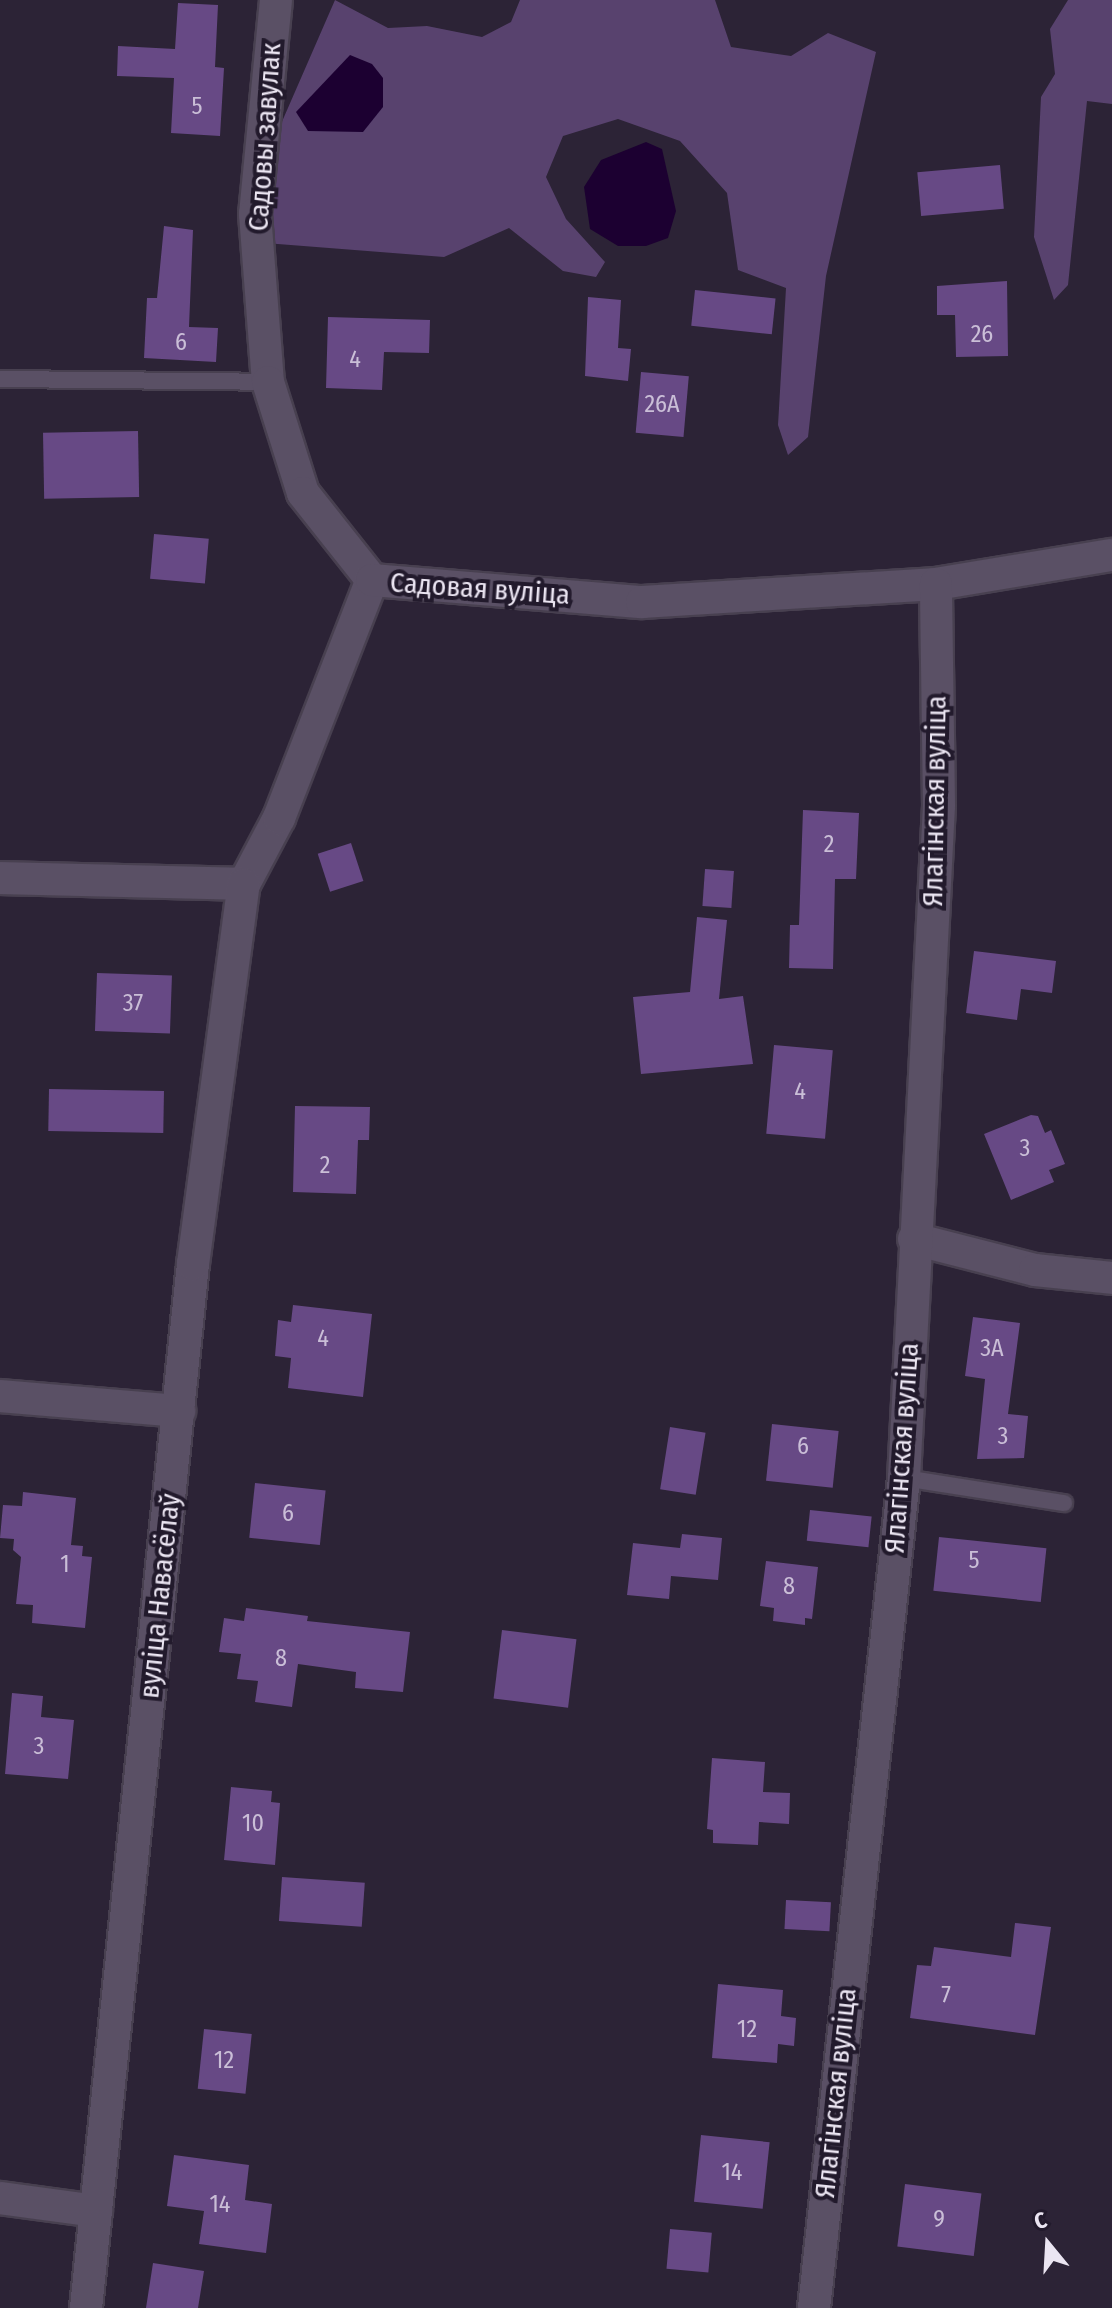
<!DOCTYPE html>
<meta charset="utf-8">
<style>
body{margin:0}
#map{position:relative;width:1112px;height:2308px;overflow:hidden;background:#2c2336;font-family:"Fira Sans Condensed",sans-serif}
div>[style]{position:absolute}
.green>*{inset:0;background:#58426e}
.water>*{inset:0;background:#1c0031}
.building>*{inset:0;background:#674985;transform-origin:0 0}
.roads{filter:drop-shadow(2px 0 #484050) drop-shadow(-2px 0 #484050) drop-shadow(0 2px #484050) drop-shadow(0 -2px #484050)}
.lane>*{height:16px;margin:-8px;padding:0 8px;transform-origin:8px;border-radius:8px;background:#5a5065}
.street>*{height:32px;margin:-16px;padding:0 16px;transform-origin:16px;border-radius:16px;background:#5a5065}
span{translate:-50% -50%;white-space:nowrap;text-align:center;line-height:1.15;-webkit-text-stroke:8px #221a2c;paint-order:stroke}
.number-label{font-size:24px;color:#cabed7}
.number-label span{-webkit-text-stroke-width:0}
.street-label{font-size:28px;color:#ebe5f2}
.north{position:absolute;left:1008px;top:2204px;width:80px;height:80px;-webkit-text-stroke:6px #221a2c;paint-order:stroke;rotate:342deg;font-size:22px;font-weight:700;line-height:32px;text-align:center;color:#ebe5f2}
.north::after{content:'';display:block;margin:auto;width:28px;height:36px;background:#ebe5f2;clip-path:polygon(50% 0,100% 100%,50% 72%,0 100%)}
</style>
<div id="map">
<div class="green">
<div style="clip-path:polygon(335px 0,388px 28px,427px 26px,482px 37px,511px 22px,520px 0,715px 0,731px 47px,791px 56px,828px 33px,876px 52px,826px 276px,808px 437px,788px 455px,778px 425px,786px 288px,738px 270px,727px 193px,680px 141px,618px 119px,563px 136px,546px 177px,566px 219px,605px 262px,596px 277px,563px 271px,509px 228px,444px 257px,265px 243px,267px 156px)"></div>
<div style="clip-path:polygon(1068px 0,1112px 0,1112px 104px,1087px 101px,1068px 285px,1054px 300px,1034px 237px,1041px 97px,1055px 74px,1050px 29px)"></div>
</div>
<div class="water">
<div style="clip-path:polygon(350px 55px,372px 64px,383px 78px,383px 107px,363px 132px,308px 131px,296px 112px)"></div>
<div style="clip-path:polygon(646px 142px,662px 149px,676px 211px,668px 238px,646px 246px,618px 246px,590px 229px,584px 187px,601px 160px)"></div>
</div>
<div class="building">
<div style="clip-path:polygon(178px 3px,218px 5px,215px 67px,224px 68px,220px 136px,171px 133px,174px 78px,117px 76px,118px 46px,175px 49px)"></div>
<div style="left:1000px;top:165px;width:44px;height:83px;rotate:85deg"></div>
<div style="clip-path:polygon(164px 226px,193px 230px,189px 327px,218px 328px,216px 362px,144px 358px,147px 298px,157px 298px)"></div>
<div style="clip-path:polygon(1007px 281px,1008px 356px,956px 357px,955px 315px,937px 315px,937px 286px)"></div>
<div style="left:695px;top:290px;width:81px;height:36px;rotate:6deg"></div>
<div style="clip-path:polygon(588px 297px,621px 300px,618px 348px,631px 349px,628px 381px,585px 376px)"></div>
<div style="clip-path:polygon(328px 317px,430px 320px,429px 353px,384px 352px,382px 390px,326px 388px)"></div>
<div style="left:641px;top:372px;width:48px;height:61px;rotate:5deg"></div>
<div style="left:138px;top:431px;width:66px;height:95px;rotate:89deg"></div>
<div style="left:154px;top:534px;width:55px;height:45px;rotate:5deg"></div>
<div style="clip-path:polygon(803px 810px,859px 813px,856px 879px,835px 879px,833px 969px,789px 968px,790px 925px,799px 925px)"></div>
<div style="left:351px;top:843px;width:40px;height:35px;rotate:72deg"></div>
<div style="left:705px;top:869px;width:29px;height:37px;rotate:4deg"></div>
<div style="clip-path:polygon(697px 917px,727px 920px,719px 999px,743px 996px,753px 1064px,641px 1074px,633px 997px,690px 992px)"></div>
<div style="clip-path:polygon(974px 951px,1056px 961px,1052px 993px,1021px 989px,1017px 1020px,966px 1013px)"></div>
<div style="left:97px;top:973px;width:75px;height:58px;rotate:2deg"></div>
<div style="left:774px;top:1045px;width:59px;height:89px;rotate:5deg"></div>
<div style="left:49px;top:1089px;width:115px;height:42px;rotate:1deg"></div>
<div style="clip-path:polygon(295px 1106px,370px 1107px,369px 1140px,358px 1140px,356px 1194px,293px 1192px)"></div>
<div style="clip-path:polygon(1031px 1115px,1038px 1116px,1045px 1133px,1051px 1130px,1065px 1164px,1049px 1170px,1054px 1182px,1011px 1200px,984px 1134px)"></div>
<div style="clip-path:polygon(293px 1305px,372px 1314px,363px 1397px,288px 1388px,291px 1358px,275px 1356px,278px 1320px,291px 1322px)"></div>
<div style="clip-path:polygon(973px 1317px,1020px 1323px,1008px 1414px,1028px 1416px,1024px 1458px,977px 1459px,985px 1379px,965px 1376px)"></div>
<div style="left:772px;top:1424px;width:67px;height:57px;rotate:6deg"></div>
<div style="left:670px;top:1427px;width:36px;height:63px;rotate:9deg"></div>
<div style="left:255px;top:1483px;width:71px;height:55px;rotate:6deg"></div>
<div style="clip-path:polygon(23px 1492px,76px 1498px,71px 1545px,83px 1546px,82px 1556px,92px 1557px,85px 1628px,32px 1623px,33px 1605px,16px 1604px,21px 1557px,13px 1550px,14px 1539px,0 1538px,3px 1505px,22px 1506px)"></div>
<div style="left:810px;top:1510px;width:62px;height:31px;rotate:6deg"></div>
<div style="clip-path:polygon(682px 1534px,722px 1538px,718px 1580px,671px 1576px,669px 1599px,627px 1595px,633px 1543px,680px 1548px)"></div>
<div style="left:939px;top:1537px;width:108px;height:54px;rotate:6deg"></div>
<div style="clip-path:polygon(766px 1561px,818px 1567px,812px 1619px,805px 1618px,805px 1625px,773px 1621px,774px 1608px,760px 1606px)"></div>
<div style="clip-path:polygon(246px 1608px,308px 1616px,307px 1621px,410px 1632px,403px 1692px,355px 1688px,356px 1672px,298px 1664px,292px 1707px,255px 1702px,258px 1681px,237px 1679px,241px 1654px,219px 1652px,224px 1618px,244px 1621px)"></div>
<div style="left:502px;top:1630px;width:75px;height:69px;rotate:7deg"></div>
<div style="clip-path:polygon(12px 1693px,43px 1696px,41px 1717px,74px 1720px,68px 1779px,5px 1774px)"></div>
<div style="clip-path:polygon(712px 1758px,765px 1762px,763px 1792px,790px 1793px,789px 1824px,759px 1822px,758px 1845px,713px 1843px,713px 1830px,707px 1829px)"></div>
<div style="clip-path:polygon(231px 1787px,272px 1791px,271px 1802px,280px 1803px,275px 1865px,224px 1860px)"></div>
<div style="left:282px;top:1877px;width:83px;height:44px;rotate:4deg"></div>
<div style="left:786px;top:1900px;width:45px;height:29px;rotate:3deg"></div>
<div style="clip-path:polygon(1015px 1923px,1051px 1927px,1035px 2035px,910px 2018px,917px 1965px,931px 1966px,934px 1947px,1011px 1957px)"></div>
<div style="clip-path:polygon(718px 1984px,783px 1990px,781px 2016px,796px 2018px,794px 2046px,778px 2044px,777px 2063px,712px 2058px)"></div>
<div style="left:204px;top:2029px;width:48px;height:60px;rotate:6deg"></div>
<div style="left:701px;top:2135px;width:69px;height:67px;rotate:6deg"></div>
<div style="clip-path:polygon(174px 2155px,249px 2165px,245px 2200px,272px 2204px,266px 2253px,199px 2244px,204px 2211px,167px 2206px)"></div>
<div style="left:905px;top:2184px;width:77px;height:63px;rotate:7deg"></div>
<div style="left:670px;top:2229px;width:42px;height:40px;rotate:5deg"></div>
<div style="clip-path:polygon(153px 2263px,204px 2271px,198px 2308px,146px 2308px)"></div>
</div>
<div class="roads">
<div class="lane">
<div style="left:0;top:379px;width:268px;rotate:0.6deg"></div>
<div style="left:904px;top:1478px;width:162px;rotate:8.9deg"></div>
</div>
<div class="street">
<div style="left:276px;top:0;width:215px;rotate:95.6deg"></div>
<div style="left:255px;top:214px;width:169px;rotate:85.6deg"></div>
<div style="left:268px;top:382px;width:116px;rotate:72.5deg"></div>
<div style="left:303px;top:493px;width:111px;rotate:51.6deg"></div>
<div style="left:0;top:878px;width:244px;rotate:1.4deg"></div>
<div style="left:244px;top:884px;width:75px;rotate:-62.1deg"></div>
<div style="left:279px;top:818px;width:256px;rotate:-68.7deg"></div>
<div style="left:372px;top:580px;width:271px;rotate:4.7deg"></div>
<div style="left:642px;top:602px;width:295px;rotate:-3.5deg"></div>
<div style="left:936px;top:584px;width:178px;rotate:-9.4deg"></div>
<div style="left:914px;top:1239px;width:125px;rotate:14.4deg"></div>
<div style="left:1035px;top:1270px;width:77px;rotate:5.9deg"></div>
<div style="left:0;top:1396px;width:180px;rotate:4.8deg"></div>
<div style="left:0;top:2198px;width:97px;rotate:7.7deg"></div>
<div style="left:86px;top:2308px;width:1049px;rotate:-84.15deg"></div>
<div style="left:193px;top:1264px;width:383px;rotate:-82.4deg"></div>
<div style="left:814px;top:2308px;width:835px;rotate:-83.81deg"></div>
<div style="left:904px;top:1478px;width:673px;rotate:-87.02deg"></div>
<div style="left:939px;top:806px;width:222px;rotate:-90.8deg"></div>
</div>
</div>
<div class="number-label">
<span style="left:197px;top:107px">5</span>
<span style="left:982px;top:335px">26</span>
<span style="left:181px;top:343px">6</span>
<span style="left:355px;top:360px">4</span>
<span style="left:662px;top:405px">26А</span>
<span style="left:829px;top:845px">2</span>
<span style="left:133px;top:1004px">37</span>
<span style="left:800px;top:1092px">4</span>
<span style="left:1025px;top:1149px">3</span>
<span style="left:325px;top:1166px">2</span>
<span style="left:323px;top:1339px">4</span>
<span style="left:992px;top:1349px">3А</span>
<span style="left:1003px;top:1437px">3</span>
<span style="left:803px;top:1447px">6</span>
<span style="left:288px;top:1514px">6</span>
<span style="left:974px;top:1561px">5</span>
<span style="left:65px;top:1565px">1</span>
<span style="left:789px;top:1587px">8</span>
<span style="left:281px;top:1659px">8</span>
<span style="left:39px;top:1747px">3</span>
<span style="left:253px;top:1824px">10</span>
<span style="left:946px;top:1996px">7</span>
<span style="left:747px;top:2030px">12</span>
<span style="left:224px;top:2061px">12</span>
<span style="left:732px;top:2173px">14</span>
<span style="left:220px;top:2205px">14</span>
<span style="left:939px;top:2220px">9</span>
</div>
<div class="street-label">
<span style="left:265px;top:137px;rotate:-86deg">Садовы завулак</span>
<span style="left:480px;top:589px;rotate:4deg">Садовая вуліца</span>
<span style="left:935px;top:801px;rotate:-89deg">Ялагінская вуліца</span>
<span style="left:902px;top:1448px;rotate:-86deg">Ялагінская вуліца</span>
<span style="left:160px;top:1596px;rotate:-84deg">вуліца Навасёлаў</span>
<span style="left:836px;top:2093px;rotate:-84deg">Ялагінская вуліца</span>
</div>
<div class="north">С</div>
</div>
